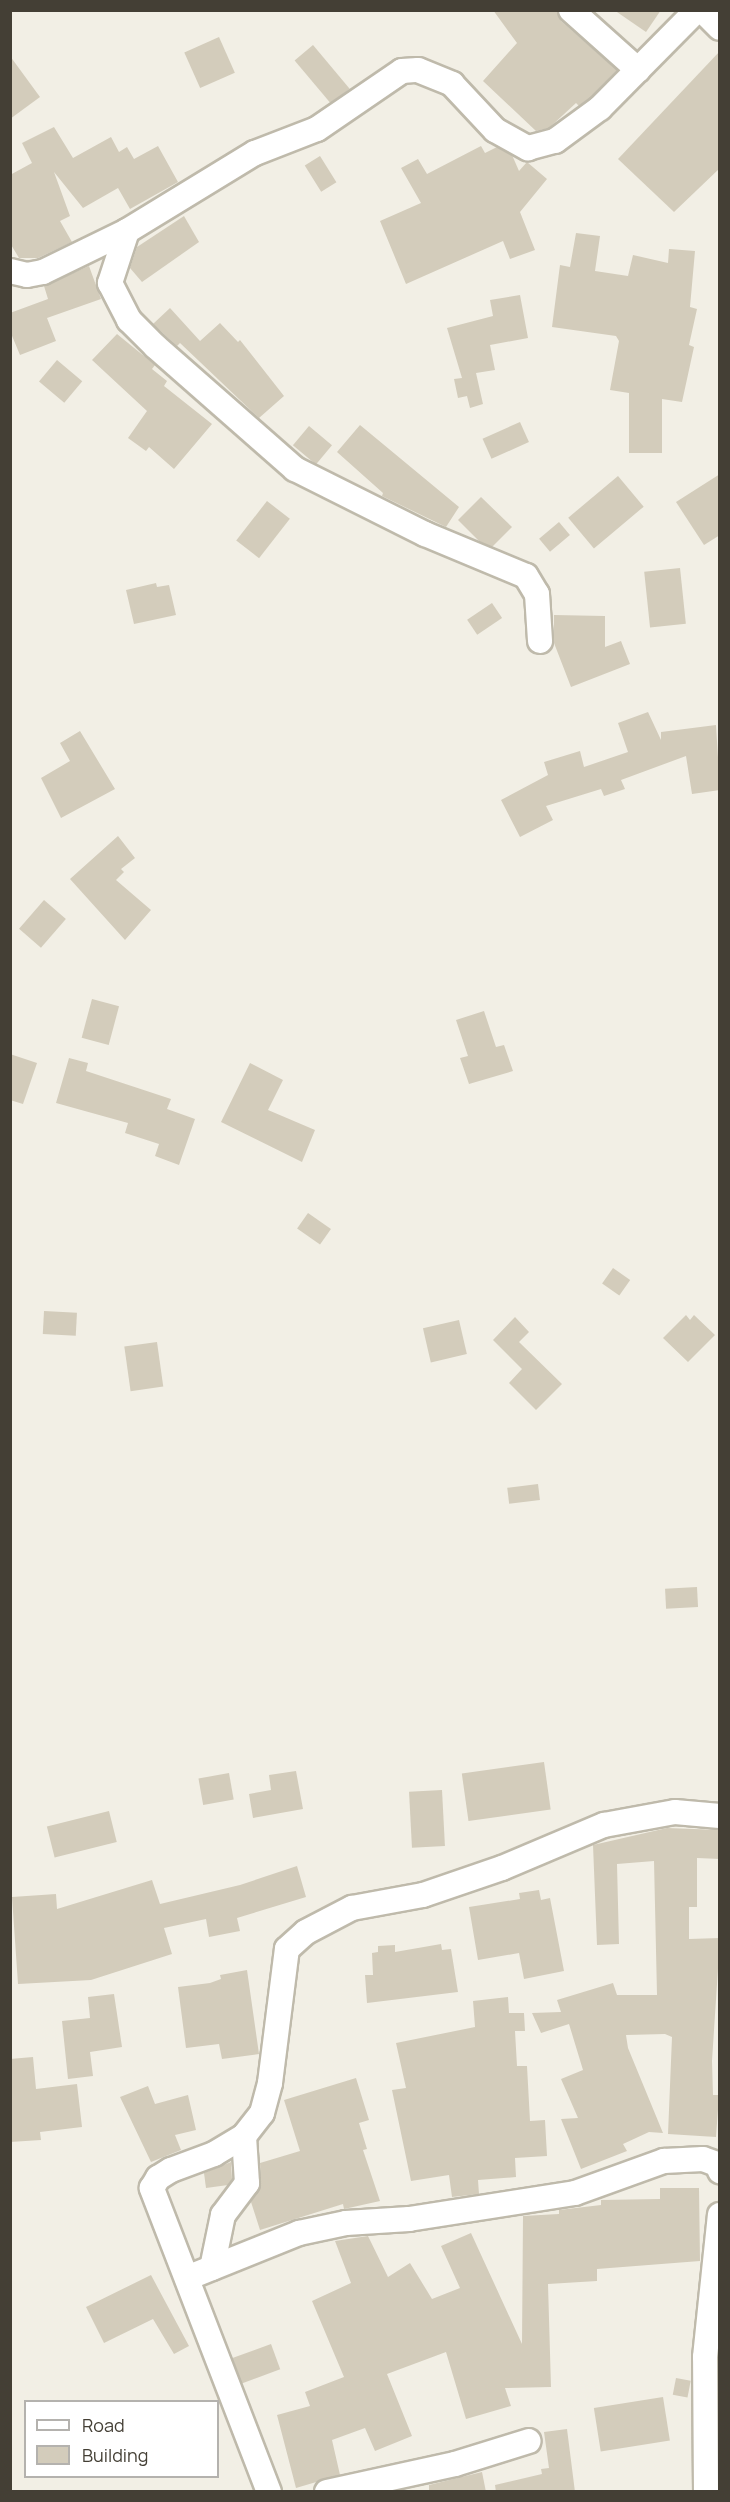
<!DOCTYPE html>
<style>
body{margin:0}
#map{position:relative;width:730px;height:2502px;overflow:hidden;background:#f2efe5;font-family:Manrope,sans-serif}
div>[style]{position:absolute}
.building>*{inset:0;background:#d3ccbb;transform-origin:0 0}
.roads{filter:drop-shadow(2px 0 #bfbaab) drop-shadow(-2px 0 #bfbaab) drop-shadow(0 2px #bfbaab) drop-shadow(0 -2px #bfbaab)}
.street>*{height:24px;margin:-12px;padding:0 12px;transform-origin:12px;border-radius:12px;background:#fff}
span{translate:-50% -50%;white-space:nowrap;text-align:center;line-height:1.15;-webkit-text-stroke:5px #fff;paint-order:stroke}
.frame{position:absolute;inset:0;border:12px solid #443f35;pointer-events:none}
.legend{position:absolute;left:24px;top:2400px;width:195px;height:78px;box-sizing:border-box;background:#fff;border:2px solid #b4b2ae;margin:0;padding:8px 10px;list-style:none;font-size:18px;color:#443f35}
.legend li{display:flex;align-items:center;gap:12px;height:30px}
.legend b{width:30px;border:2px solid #b4b2ae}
</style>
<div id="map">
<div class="building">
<div style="clip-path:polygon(493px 10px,557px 10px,561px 21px,617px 70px,591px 97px,579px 106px,576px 103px,549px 128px,536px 131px,483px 81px,517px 43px)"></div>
<div style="clip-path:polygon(614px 10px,661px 10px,646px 32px)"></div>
<div style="left:219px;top:37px;width:39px;height:38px;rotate:66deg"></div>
<div style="left:313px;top:45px;width:57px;height:24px;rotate:50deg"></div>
<div style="clip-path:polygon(720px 51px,720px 168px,674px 212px,618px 159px)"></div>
<div style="clip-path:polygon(10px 56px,40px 97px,10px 119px)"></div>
<div style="clip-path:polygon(54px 127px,73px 158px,111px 137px,119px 152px,127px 147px,134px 159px,158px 146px,178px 182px,130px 209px,118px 188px,83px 208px,54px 172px,70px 216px,60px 221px,72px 242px,38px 258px,19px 258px,10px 243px,10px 175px,32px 163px,22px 143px)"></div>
<div style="clip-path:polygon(481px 146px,485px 153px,497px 147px,512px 155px,519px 171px,527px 162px,547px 179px,520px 212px,535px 250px,510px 259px,503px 241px,406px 284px,380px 221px,421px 203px,401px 168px,418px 159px,427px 174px)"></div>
<div style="left:320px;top:156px;width:31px;height:18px;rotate:58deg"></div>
<div style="clip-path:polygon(184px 216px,199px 242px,142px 282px,130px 268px,137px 247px)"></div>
<div style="clip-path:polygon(576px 233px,600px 236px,595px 271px,628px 276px,633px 255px,668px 263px,669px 249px,695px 251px,690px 307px,697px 309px,689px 345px,694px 347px,682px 402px,662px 399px,662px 453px,629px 453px,629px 393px,610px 390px,619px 341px,616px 336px,552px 327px,560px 265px,570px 267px)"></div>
<div style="clip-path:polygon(89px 266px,101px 299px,47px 318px,56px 341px,20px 355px,10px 331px,10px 313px,48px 299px,44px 286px)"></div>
<div style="clip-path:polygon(520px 295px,528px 338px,490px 345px,495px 370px,476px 373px,483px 404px,470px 408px,467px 396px,458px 398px,454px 379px,462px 378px,447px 328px,493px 316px,490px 300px)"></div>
<div style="clip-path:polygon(170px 308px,200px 341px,220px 323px,238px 342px,240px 340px,284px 396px,259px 418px,180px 343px,177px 346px,153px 324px)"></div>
<div style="clip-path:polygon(117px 334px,155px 365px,152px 369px,167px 381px,164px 386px,212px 424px,174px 469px,149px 447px,146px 451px,128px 438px,147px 411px,92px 360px)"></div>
<div style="left:57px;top:360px;width:33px;height:28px;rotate:40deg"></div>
<div style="left:520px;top:422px;width:22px;height:41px;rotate:66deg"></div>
<div style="clip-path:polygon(360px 425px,459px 507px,446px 527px,382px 496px,383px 493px,337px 452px)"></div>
<div style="left:309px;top:426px;width:30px;height:25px;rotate:40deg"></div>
<div style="clip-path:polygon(720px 474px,720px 535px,704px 545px,676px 502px)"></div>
<div style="left:618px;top:476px;width:40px;height:65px;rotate:50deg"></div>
<div style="clip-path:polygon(481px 497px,512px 527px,492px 547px,480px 542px,458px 520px)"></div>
<div style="left:267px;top:501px;width:29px;height:50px;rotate:38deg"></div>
<div style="left:559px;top:522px;width:17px;height:26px;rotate:50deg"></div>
<div style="left:680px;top:568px;width:56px;height:36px;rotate:84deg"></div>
<div style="clip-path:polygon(156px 583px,157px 587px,169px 585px,176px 615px,134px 624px,126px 590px)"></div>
<div style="left:492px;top:603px;width:18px;height:30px;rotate:56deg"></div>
<div style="clip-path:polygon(554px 615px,605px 616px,605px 647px,621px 641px,630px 664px,571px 687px,554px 643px)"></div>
<div style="clip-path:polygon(648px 712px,661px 740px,661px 732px,716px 725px,720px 790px,692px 794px,686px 756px,621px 780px,625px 789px,604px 796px,601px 789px,546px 806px,553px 820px,520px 837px,501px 800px,548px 775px,544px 762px,580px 751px,584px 767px,628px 752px,618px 723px)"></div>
<div style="clip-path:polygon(80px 731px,115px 789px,61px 818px,41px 778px,70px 761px,60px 743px)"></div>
<div style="clip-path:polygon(118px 836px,135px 858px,121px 869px,124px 872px,116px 880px,151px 910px,125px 940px,70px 879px)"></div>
<div style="left:44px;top:900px;width:29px;height:38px;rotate:41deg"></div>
<div style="left:92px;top:999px;width:28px;height:40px;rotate:15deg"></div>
<div style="clip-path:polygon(484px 1011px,496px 1047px,504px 1045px,513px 1071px,469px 1084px,460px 1058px,468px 1056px,456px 1020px)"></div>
<div style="clip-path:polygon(10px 1054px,37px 1063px,23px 1104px,10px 1100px)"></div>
<div style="clip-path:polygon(69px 1058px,88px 1063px,86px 1071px,171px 1099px,167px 1109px,195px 1119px,179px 1165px,155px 1156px,159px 1144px,125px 1133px,128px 1123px,56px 1103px)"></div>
<div style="clip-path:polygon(250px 1063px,283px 1080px,268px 1110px,315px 1130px,302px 1162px,221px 1122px)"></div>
<div style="left:308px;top:1213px;width:28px;height:19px;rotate:35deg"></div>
<div style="left:613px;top:1268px;width:21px;height:19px;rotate:35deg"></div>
<div style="left:44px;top:1311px;width:33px;height:23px;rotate:3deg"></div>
<div style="clip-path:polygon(686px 1315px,690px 1320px,694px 1315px,715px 1335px,688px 1362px,663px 1338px)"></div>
<div style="clip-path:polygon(515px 1317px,529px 1332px,519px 1342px,562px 1384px,536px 1410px,509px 1383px,522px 1369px,493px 1340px)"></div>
<div style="left:459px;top:1320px;width:35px;height:37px;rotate:77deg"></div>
<div style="left:157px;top:1342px;width:45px;height:33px;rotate:82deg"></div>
<div style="left:538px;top:1484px;width:16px;height:31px;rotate:83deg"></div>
<div style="left:697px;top:1587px;width:20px;height:32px;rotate:87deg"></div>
<div style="left:544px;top:1762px;width:48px;height:83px;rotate:82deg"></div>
<div style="clip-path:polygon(296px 1771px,303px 1809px,253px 1818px,249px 1794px,271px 1790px,269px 1775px)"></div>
<div style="left:229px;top:1773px;width:27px;height:31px;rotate:80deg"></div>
<div style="left:442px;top:1790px;width:56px;height:33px;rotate:87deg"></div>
<div style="left:109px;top:1811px;width:32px;height:64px;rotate:76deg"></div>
<div style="clip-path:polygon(667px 1828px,720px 1830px,720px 1859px,697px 1858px,697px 1907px,689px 1907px,689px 1939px,720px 1938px,712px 2061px,713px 2095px,719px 2095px,716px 2137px,668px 2134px,672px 2037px,665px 2034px,626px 2035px,628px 2048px,663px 2133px,649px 2132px,623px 2144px,627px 2151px,581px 2169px,561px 2119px,578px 2118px,561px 2079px,583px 2070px,569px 2024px,541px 2033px,532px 2013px,561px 2012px,557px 2000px,613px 1983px,617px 1995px,657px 1995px,654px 1861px,617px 1864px,619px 1944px,597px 1945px,593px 1845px)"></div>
<div style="clip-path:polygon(297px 1866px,306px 1897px,237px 1918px,240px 1931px,209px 1937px,206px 1919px,164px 1928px,172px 1954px,91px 1980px,18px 1984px,12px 1897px,56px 1894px,57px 1909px,152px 1880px,160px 1904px,240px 1885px)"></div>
<div style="clip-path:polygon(539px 1890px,541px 1900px,550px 1898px,564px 1971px,524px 1979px,519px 1953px,478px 1960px,469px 1907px,520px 1899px,519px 1893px)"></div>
<div style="clip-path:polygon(441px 1944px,442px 1950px,451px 1949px,458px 1992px,367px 2003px,365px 1975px,373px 1975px,372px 1953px,378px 1952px,378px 1946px,395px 1945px,395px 1952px)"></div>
<div style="clip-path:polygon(247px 1970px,259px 2054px,222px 2059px,219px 2044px,186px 2048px,178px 1987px,210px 1983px,221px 1979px,220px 1975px)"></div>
<div style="clip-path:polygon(114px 1994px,122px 2047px,90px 2052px,93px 2076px,68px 2079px,62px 2021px,90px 2018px,88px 1997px)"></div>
<div style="clip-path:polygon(508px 1997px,509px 2013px,524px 2013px,525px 2031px,515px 2031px,517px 2066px,527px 2066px,530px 2121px,545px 2120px,547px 2156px,515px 2158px,516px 2177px,478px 2180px,479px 2194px,452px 2197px,449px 2175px,411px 2181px,392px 2090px,406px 2088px,396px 2043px,475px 2027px,473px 2001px)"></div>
<div style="clip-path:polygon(33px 2057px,36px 2089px,77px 2084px,82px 2127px,40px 2132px,41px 2140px,10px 2142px,10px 2059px)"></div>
<div style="clip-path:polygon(356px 2078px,369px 2120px,359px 2123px,367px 2149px,363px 2150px,380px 2201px,344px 2209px,343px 2204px,260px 2230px,251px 2202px,261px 2183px,260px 2163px,300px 2151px,284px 2100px)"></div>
<div style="clip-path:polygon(148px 2086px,155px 2104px,188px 2095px,196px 2130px,175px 2135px,181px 2150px,151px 2162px,120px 2097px)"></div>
<div style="clip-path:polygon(231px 2162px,232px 2179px,228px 2185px,206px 2188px,204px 2173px)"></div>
<div style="clip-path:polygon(660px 2188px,699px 2188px,700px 2261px,597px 2269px,597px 2281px,548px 2284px,551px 2387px,505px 2388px,511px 2406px,466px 2419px,446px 2352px,387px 2374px,412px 2436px,375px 2451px,365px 2428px,332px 2440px,340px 2475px,296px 2488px,277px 2415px,310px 2406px,305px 2392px,344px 2377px,312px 2301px,351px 2283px,335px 2241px,368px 2236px,388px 2277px,410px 2263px,432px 2299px,460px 2288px,441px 2246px,471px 2233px,522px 2344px,523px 2216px,559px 2214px,559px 2210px,601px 2205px,601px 2200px,660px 2199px)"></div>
<div style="clip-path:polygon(151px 2275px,189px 2346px,174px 2354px,153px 2319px,104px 2343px,86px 2307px)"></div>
<div style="left:271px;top:2344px;width:27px;height:41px;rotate:70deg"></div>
<div style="left:676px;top:2378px;width:15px;height:17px;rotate:11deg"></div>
<div style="left:663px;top:2397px;width:44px;height:70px;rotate:81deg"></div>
<div style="clip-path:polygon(567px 2429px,575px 2492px,496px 2492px,495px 2485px,542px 2474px,541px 2469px,549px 2468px,544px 2432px)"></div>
<div style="clip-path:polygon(482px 2472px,486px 2492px,429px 2492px,429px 2485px)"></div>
</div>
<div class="roads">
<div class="street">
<div style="left:571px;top:10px;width:90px;rotate:41.8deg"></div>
<div style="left:702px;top:10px;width:25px;rotate:45deg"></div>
<div style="left:127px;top:231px;width:55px;rotate:108.1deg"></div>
<div style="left:110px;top:283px;width:42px;rotate:62.8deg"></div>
<div style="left:129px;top:320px;width:38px;rotate:45deg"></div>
<div style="left:156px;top:347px;width:185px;rotate:41.3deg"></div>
<div style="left:295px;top:469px;width:145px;rotate:26.6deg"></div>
<div style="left:425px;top:534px;width:109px;rotate:22.6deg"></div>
<div style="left:526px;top:576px;width:21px;rotate:59deg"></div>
<div style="left:537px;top:594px;width:47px;rotate:86.3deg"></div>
<div style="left:10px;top:271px;width:17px;rotate:13deg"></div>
<div style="left:27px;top:275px;width:16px;rotate:-11deg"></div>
<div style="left:43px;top:272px;width:93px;rotate:-26deg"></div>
<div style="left:127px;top:231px;width:150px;rotate:-31.4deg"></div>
<div style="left:255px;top:153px;width:66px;rotate:-21.2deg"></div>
<div style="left:317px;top:129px;width:103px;rotate:-34.3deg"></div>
<div style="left:402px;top:71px;width:16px;rotate:-4deg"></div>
<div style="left:418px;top:70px;width:37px;rotate:22deg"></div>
<div style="left:452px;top:84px;width:63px;rotate:46.9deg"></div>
<div style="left:495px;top:130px;width:38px;rotate:29deg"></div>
<div style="left:528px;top:148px;width:28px;rotate:-15deg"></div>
<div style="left:555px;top:141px;width:56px;rotate:-36.3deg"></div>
<div style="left:600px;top:108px;width:138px;rotate:-45.3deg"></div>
<div style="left:212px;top:2268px;width:54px;rotate:-78.3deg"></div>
<div style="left:223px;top:2215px;width:40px;rotate:-53deg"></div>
<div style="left:247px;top:2183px;width:47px;rotate:-93.7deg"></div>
<div style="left:187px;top:2278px;width:121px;rotate:-21.9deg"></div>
<div style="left:299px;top:2233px;width:48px;rotate:-12deg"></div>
<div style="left:346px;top:2223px;width:63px;rotate:-3.6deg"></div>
<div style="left:409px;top:2219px;width:168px;rotate:-8.9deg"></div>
<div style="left:575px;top:2193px;width:95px;rotate:-19.8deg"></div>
<div style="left:664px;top:2161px;width:39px;rotate:-3deg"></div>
<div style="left:703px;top:2159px;width:15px;rotate:20deg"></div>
<div style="left:717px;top:2164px;width:8px;rotate:67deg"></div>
<div style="left:269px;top:2492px;width:326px;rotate:-111.1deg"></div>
<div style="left:152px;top:2188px;width:12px;rotate:-59deg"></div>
<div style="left:158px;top:2178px;width:15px;rotate:-32deg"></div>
<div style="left:171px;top:2170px;width:46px;rotate:-20.4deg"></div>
<div style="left:214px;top:2154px;width:35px;rotate:-31deg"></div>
<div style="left:244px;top:2136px;width:29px;rotate:-52deg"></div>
<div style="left:262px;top:2113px;width:31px;rotate:-75deg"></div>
<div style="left:270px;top:2083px;width:135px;rotate:-82.8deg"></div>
<div style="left:287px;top:1949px;width:25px;rotate:-42deg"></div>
<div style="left:306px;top:1932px;width:52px;rotate:-27.6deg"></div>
<div style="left:352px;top:1908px;width:72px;rotate:-10.4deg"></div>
<div style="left:423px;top:1895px;width:83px;rotate:-18.9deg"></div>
<div style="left:502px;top:1868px;width:111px;rotate:-22.9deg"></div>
<div style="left:604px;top:1825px;width:72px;rotate:-10.4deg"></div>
<div style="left:675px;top:1812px;width:45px;rotate:5.1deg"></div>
<div style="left:327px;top:2492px;width:131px;rotate:-12.3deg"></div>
<div style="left:455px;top:2464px;width:77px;rotate:-17.3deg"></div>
<div style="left:706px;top:2492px;width:135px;rotate:-90.4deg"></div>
<div style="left:705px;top:2357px;width:143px;rotate:-84deg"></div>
</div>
</div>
<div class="frame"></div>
<ul class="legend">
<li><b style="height:8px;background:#fff"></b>Road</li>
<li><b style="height:16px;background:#d3ccbb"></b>Building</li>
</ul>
</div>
